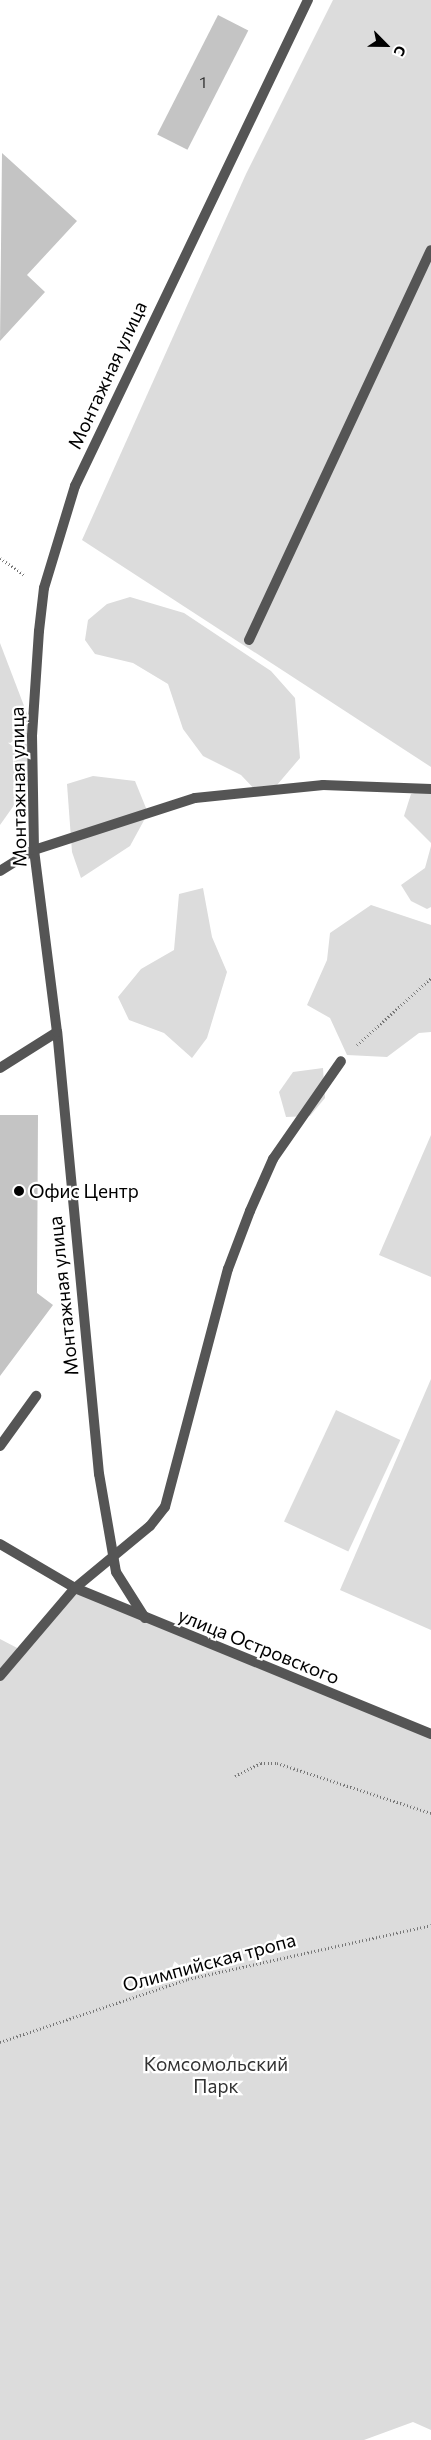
<!DOCTYPE html>
<meta charset="utf-8">
<style>
body{margin:0}
#map{position:relative;width:431px;height:2440px;overflow:hidden;background:#fff;font-family:Commissioner,sans-serif}
div>[style]{position:absolute}
.green>*{inset:0;background:#dcdcdc;transform-origin:0 0}
.building>*{inset:0;background:#c4c4c4;transform-origin:0 0}
.path>*{height:3px;margin-top:-1.5px;transform-origin:0;background:repeating-linear-gradient(90deg,#777 0 1px,transparent 0 3.5px)}
.service>*{height:10px;margin:-5px;padding:0 5px;transform-origin:5px;border-radius:5px;background:#555}
.pedestrian>*{height:10px;margin:-5px;padding:0 5px;transform-origin:5px;border-radius:5px;background:#555}
.minor>*{height:10px;margin:-5px;padding:0 5px;transform-origin:5px;border-radius:5px;background:#555}
.dots>*{width:14px;height:14px;translate:-50% -50%;box-sizing:border-box;border:2px solid #fff;border-radius:50%}
span{translate:-50% -50%;white-space:nowrap;text-align:center;line-height:1.15;-webkit-text-stroke:4.5px #fff;paint-order:stroke}
.number-label{font-size:16px;color:#313131}
.number-label span{-webkit-text-stroke-width:0}
.street-label{font-size:19px;color:#000}
.poi-label{font-size:19px;color:#000}
.left{translate:0 -50%;text-align:left}
.park-label{font-size:19px;color:#333}
.north{position:absolute;left:361px;top:20px;width:50px;height:50px;-webkit-text-stroke:4px #fff;paint-order:stroke;rotate:113deg;font-size:14px;font-weight:700;line-height:20px;text-align:center;color:#000}
.north::after{content:'';display:block;margin:auto;width:18px;height:22px;background:#000;clip-path:polygon(50% 0,100% 100%,50% 72%,0 100%)}
</style>
<div id="map">
<div class="green">
<div style="clip-path:polygon(333px 0,431px 0,431px 767px,82px 540px,246px 174px)"></div>
<div style="clip-path:polygon(130px 597px,184px 613px,271px 671px,295px 698px,300px 758px,277px 785px,261px 796px,241px 775px,203px 756px,183px 729px,168px 684px,133px 663px,95px 654px,85px 640px,88px 620px,107px 604px)"></div>
<div style="clip-path:polygon(0 643px,34px 732px,34px 777px,0 825px)"></div>
<div style="clip-path:polygon(93px 776px,135px 781px,148px 813px,130px 846px,81px 878px,72px 852px,67px 784px)"></div>
<div style="clip-path:polygon(431px 789px,431px 843px,404px 816px,411px 794px)"></div>
<div style="clip-path:polygon(431px 846px,431px 907px,427px 909px,411px 901px,401px 885px,425px 868px)"></div>
<div style="clip-path:polygon(203px 888px,212px 937px,227px 972px,207px 1038px,192px 1058px,164px 1033px,129px 1020px,118px 997px,141px 969px,174px 950px,179px 894px)"></div>
<div style="clip-path:polygon(371px 905px,431px 925px,431px 1032px,419px 1033px,387px 1057px,347px 1055px,330px 1018px,307px 1005px,327px 960px,330px 933px)"></div>
<div style="clip-path:polygon(323px 1068px,325px 1098px,310px 1116px,286px 1117px,279px 1092px,293px 1072px)"></div>
<div style="clip-path:polygon(431px 1135px,431px 1277px,379px 1255px)"></div>
<div style="clip-path:polygon(431px 1379px,431px 1630px,340px 1590px)"></div>
<div style="left:336px;top:1410px;width:71px;height:123px;rotate:25deg"></div>
<div style="clip-path:polygon(75px 1588px,431px 1734px,431px 2430px,413px 2422px,364px 2440px,0 2440px,0 1639px,23px 1651px)"></div>
</div>
<div class="building">
<div style="left:218px;top:15px;width:34px;height:134px;rotate:27deg"></div>
<div style="clip-path:polygon(2px 153px,77px 221px,27px 275px,45px 292px,0 341px)"></div>
<div style="clip-path:polygon(0 1115px,38px 1115px,37px 1293px,53px 1305px,0 1376px)"></div>
</div>
<div class="path">
<div style="left:0;top:558px;width:29px;rotate:35deg"></div>
<div style="left:357px;top:1045px;width:100px;rotate:-42.2deg"></div>
<div style="left:235px;top:1776px;width:29px;rotate:-27deg"></div>
<div style="left:261px;top:1763px;width:16px"></div>
<div style="left:277px;top:1763px;width:162px;rotate:18deg"></div>
<div style="left:0;top:2042px;width:198px;rotate:-18.5deg"></div>
<div style="left:188px;top:1979px;width:249px;rotate:-12.5deg"></div>
</div>
<div class="service">
<div style="left:249px;top:640px;width:430px;rotate:-65deg"></div>
<div style="left:0;top:871px;width:40px;rotate:-32deg"></div>
<div style="left:34px;top:850px;width:169px;rotate:-17.9deg"></div>
<div style="left:195px;top:798px;width:129px;rotate:-5.8deg"></div>
<div style="left:323px;top:785px;width:108px;rotate:2.1deg"></div>
<div style="left:0;top:1068px;width:67px;rotate:-32.3deg"></div>
<div style="left:0;top:1446px;width:62px;rotate:-54.2deg"></div>
<div style="left:0;top:1544px;width:87px;rotate:30.4deg"></div>
<div style="left:75px;top:1588px;width:97px;rotate:-39.6deg"></div>
<div style="left:150px;top:1526px;width:24px;rotate:-52deg"></div>
<div style="left:165px;top:1507px;width:246px;rotate:-75.2deg"></div>
<div style="left:228px;top:1269px;width:62px;rotate:-69.2deg"></div>
<div style="left:250px;top:1211px;width:57px;rotate:-66.1deg"></div>
<div style="left:273px;top:1159px;width:119px;rotate:-55.2deg"></div>
</div>
<div class="pedestrian">
<div style="left:0;top:1676px;width:116px;rotate:-49.6deg"></div>
</div>
<div class="minor">
<div style="left:75px;top:1588px;width:385px;rotate:22.3deg"></div>
<div style="left:145px;top:1618px;width:54px;rotate:-122.2deg"></div>
<div style="left:116px;top:1572px;width:99px;rotate:-99.8deg"></div>
<div style="left:99px;top:1474px;width:444px;rotate:-95.4deg"></div>
<div style="left:57px;top:1032px;width:183px;rotate:-97.2deg"></div>
<div style="left:34px;top:850px;width:114px;rotate:-91deg"></div>
<div style="left:32px;top:736px;width:105px;rotate:-86.2deg"></div>
<div style="left:39px;top:631px;width:43px;rotate:-83.4deg"></div>
<div style="left:44px;top:588px;width:107px;rotate:-73.1deg"></div>
<div style="left:75px;top:486px;width:539px;rotate:-64.39deg"></div>
</div>
<div class="dots">
<div style="left:19px;top:1191px;background:#000"></div>
</div>
<div class="number-label">
<span style="left:203px;top:82px">1</span>
</div>
<div class="street-label">
<span style="left:107px;top:375px;rotate:-65deg">Монтажная улица</span>
<span style="left:18px;top:787px;rotate:-91deg">Монтажная улица</span>
<span style="left:63px;top:1296px;rotate:-96deg">Монтажная улица</span>
<span style="left:259px;top:1646px;rotate:22deg">улица Островского</span>
<span style="left:209px;top:1962px;rotate:-15deg">Олимпийская тропа</span>
</div>
<div class="poi-label">
<span class="left" style="left:29px;top:1191px">Офис Центр</span>
</div>
<div class="park-label">
<span style="left:216px;top:2075px">Комсомольский<br>Парк</span>
</div>
<div class="north">С</div>
</div>
